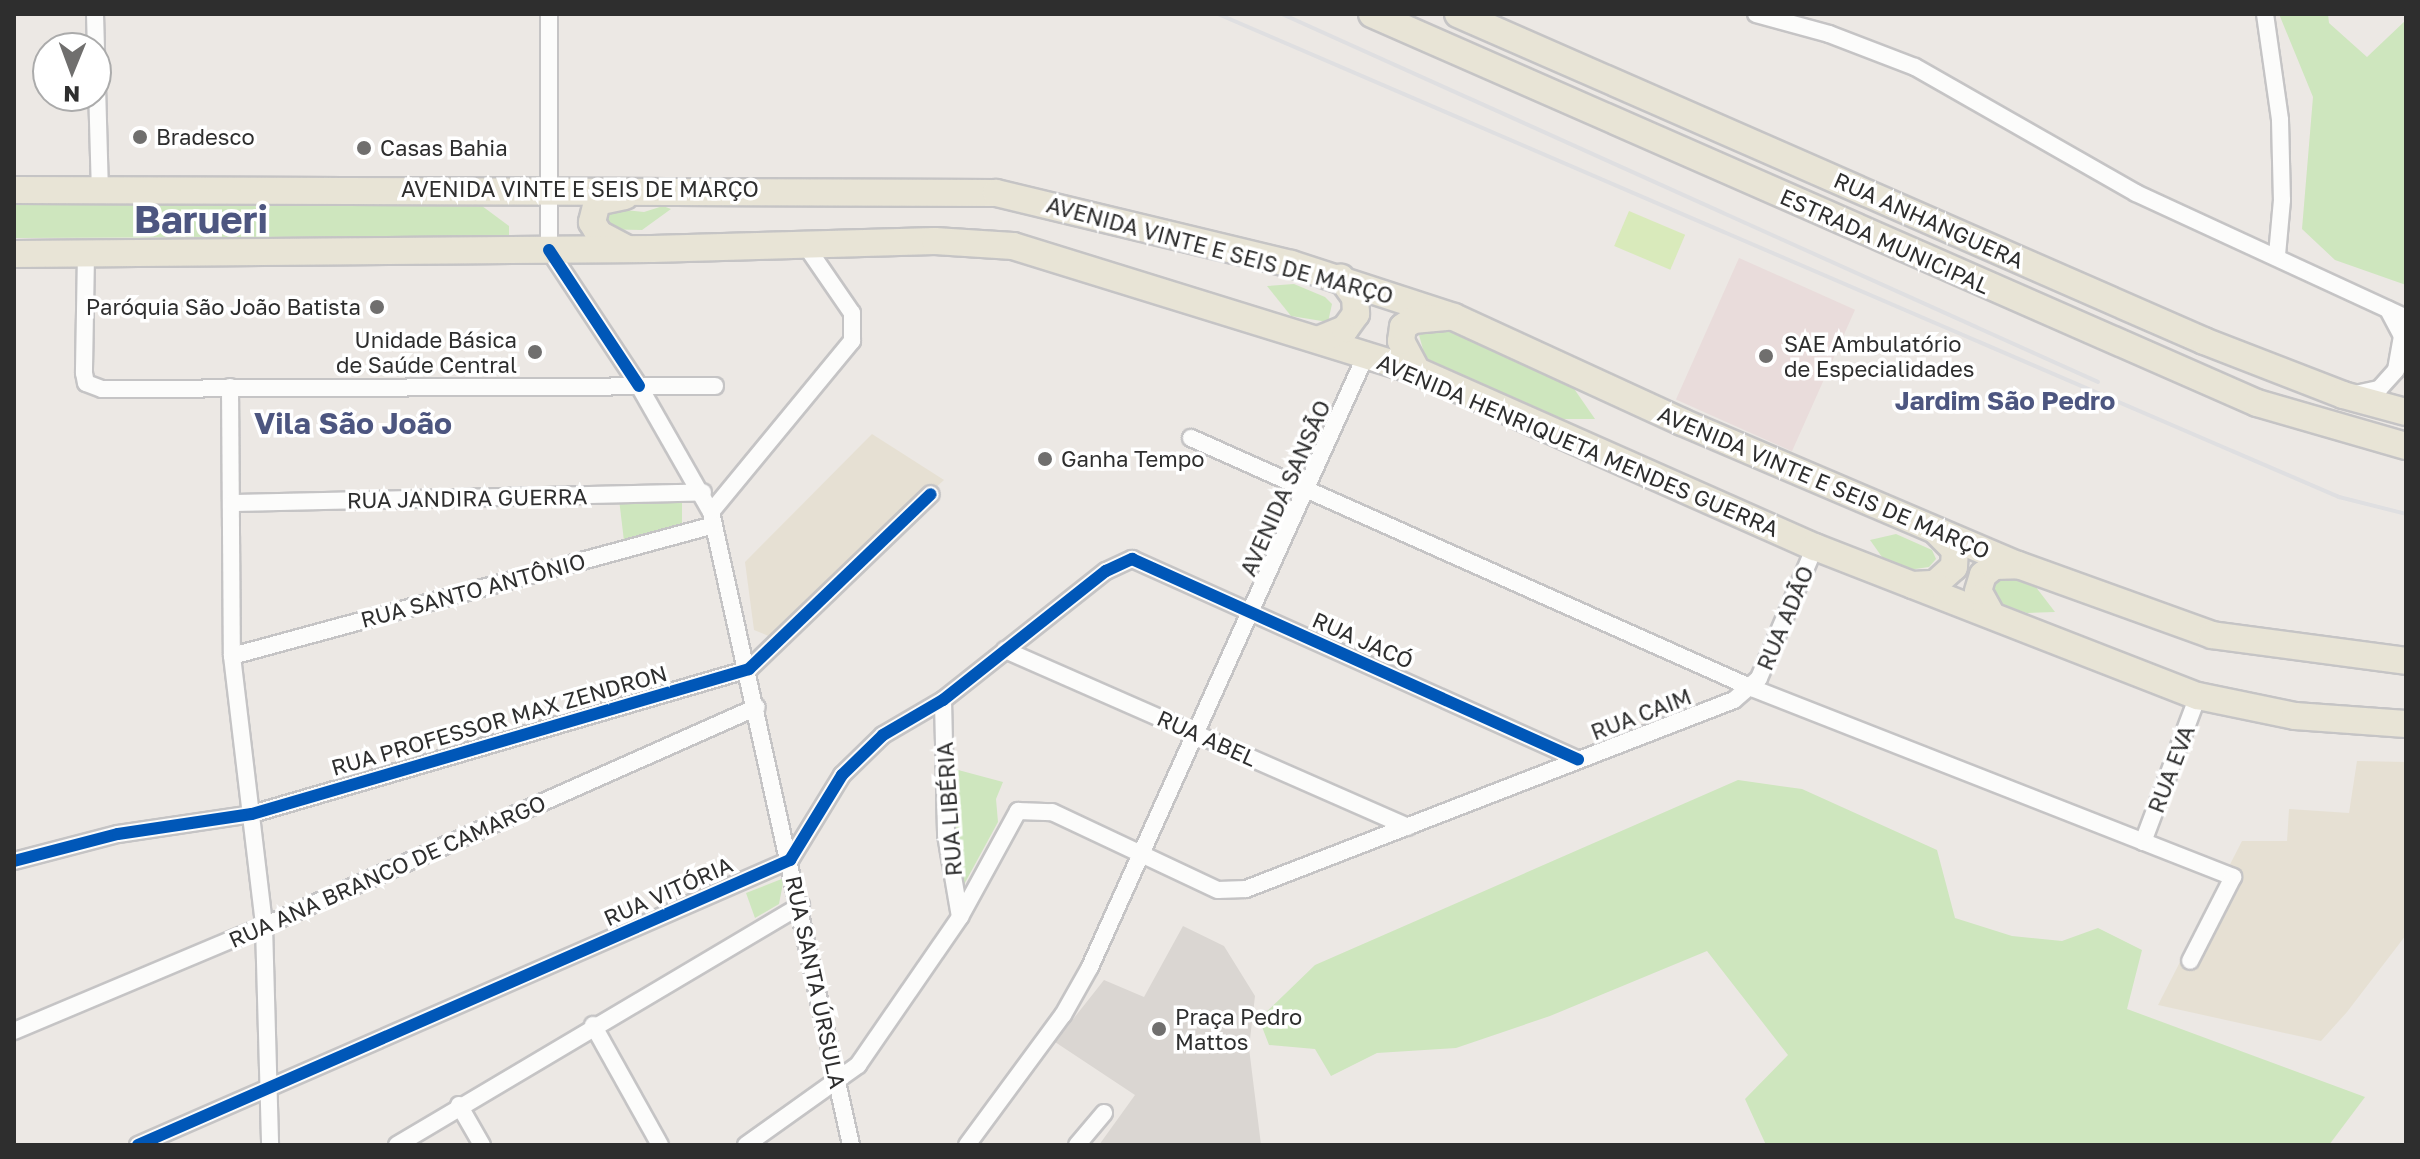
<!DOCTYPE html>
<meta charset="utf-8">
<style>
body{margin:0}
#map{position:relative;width:2420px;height:1159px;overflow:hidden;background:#ece8e4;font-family:"Golos Text",sans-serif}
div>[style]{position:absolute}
.education>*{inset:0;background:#e6e0d3}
.medical>*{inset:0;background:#e9dcdb;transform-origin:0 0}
.green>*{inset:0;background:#cee6be}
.pitch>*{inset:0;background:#d9eabb;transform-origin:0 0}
.plaza>*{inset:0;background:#dad6d2}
.roads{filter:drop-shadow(2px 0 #c5c4c5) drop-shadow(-2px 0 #c5c4c5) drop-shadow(0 2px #c5c4c5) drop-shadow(0 -2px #c5c4c5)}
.minor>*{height:16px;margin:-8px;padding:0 8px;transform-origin:8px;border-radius:8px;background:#fcfcfb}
.primary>*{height:26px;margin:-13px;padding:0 13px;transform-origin:13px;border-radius:13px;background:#e8e4d6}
.rail>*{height:4px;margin:-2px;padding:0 2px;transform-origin:2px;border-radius:2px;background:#dfdfe1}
.cycleway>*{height:12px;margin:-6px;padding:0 6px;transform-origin:6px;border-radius:6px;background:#0057b8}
.dots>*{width:22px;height:22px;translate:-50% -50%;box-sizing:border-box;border:4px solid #fff;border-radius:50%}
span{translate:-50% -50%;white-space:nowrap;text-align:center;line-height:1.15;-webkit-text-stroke:7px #fff;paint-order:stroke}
.poi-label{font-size:22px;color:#2e2e2e}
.left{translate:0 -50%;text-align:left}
.right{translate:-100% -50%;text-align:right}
.street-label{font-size:22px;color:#2e2e2e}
.quarter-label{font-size:26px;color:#4d5680;font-weight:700}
.district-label{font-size:30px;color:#4d5680;font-weight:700}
.town-label{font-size:38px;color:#4d5680;font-weight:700}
.frame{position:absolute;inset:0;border:16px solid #2e2e2e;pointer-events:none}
.north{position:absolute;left:32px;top:32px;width:80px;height:80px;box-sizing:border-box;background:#fff;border:2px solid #ababab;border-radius:50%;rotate:181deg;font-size:22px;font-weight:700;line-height:32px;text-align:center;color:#2e2e2e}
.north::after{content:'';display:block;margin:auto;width:28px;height:36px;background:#706f6e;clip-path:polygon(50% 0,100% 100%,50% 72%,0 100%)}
</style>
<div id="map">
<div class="education">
<div style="clip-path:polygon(872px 434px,944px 480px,771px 637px,754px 630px,745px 562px)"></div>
<div style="clip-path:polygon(2357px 761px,2406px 762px,2406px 935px,2347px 1012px,2321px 1041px,2158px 1005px,2242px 841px,2287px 841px,2289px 809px,2349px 813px)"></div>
</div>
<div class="medical">
<div style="left:1739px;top:258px;width:127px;height:155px;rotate:24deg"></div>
</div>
<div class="green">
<div style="clip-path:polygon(2279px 14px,2328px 14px,2329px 23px,2367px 57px,2406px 20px,2406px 285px,2335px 260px,2302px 229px,2313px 97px)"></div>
<div style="clip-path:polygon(14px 201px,478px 203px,509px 226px,509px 236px,14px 238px)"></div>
<div style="clip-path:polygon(663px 206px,671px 209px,642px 230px,597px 229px,606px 208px,644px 212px)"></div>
<div style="clip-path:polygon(1294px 284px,1325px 297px,1332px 304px,1328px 322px,1291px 316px,1267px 286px)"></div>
<div style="clip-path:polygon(1443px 327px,1568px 380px,1595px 419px,1556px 419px,1426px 360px,1419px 335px)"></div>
<div style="clip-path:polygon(682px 498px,682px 526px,624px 541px,619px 499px)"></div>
<div style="clip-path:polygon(1896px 534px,1932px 550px,1936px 559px,1929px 567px,1908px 570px,1882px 557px,1870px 540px)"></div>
<div style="clip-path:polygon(2003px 574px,2032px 582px,2055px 612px,2027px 613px,1999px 604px,1985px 593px,1990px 577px)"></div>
<div style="clip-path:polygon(947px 767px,1003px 782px,996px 799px,998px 822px,961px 890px)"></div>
<div style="clip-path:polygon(1738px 780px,1802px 789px,1937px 850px,1955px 918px,2012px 936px,2062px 941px,2098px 928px,2142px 950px,2127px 1009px,2365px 1097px,2329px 1145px,1766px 1145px,1745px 1099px,1788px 1055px,1707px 951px,1550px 1016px,1456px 1048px,1377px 1053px,1331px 1076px,1315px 1049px,1269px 1045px,1259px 1019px,1315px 965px)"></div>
<div style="clip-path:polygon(784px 878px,779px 904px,755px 918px,746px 893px)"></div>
</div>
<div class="pitch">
<div style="left:1629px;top:211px;width:61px;height:38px;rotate:23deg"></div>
</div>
<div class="plaza">
<div style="clip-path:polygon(1183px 926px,1224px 946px,1255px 996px,1249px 1048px,1261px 1145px,1099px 1145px,1135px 1095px,1055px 1042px,1104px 980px,1144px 997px)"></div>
</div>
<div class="roads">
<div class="minor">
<div style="left:95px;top:14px;width:176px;rotate:88.4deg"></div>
<div style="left:549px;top:14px;width:236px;rotate:90deg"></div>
<div style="left:549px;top:250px;width:163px;rotate:56.5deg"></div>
<div style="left:639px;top:386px;width:145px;rotate:60.3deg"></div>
<div style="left:711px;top:512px;width:648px;rotate:77.53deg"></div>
<div style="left:1756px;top:14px;width:76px;rotate:15.3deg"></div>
<div style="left:1829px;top:34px;width:92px;rotate:21deg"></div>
<div style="left:1915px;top:67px;width:254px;rotate:29.7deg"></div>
<div style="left:2136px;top:193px;width:298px;rotate:24.8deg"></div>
<div style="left:2265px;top:14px;width:107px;rotate:81.9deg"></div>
<div style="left:2280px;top:120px;width:80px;rotate:88.6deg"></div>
<div style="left:2282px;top:200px;width:55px;rotate:95.2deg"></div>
<div style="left:86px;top:254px;width:119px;rotate:91deg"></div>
<div style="left:84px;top:373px;width:10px;rotate:79deg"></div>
<div style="left:86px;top:383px;width:17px;rotate:21deg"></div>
<div style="left:102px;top:389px;width:613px;rotate:-0.28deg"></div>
<div style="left:230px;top:387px;width:269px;rotate:89.6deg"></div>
<div style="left:232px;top:656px;width:272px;rotate:83.2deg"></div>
<div style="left:264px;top:926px;width:219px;rotate:88.4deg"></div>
<div style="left:2355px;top:394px;width:25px;rotate:-12deg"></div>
<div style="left:2379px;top:389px;width:25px;rotate:-48deg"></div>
<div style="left:2396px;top:370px;width:35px;rotate:-80deg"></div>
<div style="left:2402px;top:336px;width:30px;rotate:-118deg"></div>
<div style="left:1191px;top:438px;width:614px;rotate:24.02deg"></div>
<div style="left:1752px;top:688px;width:517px;rotate:21.45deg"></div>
<div style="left:2233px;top:877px;width:94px;rotate:117.1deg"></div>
<div style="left:232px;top:503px;width:471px;rotate:-1.3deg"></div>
<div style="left:711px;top:512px;width:222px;rotate:-50.5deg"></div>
<div style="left:852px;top:341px;width:28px;rotate:-90deg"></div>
<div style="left:852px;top:313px;width:81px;rotate:-124.5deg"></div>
<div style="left:1005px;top:650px;width:440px;rotate:23.7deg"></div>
<div style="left:232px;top:656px;width:499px;rotate:-15.2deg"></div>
<div style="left:943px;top:700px;width:135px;rotate:88.7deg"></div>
<div style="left:946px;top:835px;width:83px;rotate:80.3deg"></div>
<div style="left:2143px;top:842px;width:156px;rotate:-69.4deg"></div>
<div style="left:14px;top:861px;width:107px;rotate:-14.6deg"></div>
<div style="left:118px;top:834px;width:135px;rotate:-8.5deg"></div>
<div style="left:252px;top:814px;width:518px;rotate:-16.26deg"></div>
<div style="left:749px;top:669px;width:252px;rotate:-43.9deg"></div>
<div style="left:593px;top:1025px;width:137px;rotate:60.8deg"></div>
<div style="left:14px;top:1031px;width:271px;rotate:-22.8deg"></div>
<div style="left:264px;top:926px;width:539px;rotate:-23.95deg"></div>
<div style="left:459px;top:1105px;width:46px;rotate:60.1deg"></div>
<div style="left:138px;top:1145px;width:712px;rotate:-23.61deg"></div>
<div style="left:790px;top:860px;width:100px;rotate:-58.5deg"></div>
<div style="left:842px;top:775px;width:57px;rotate:-44.3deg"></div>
<div style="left:883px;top:735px;width:69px;rotate:-30.3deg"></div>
<div style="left:943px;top:700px;width:208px;rotate:-38.4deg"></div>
<div style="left:1106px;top:571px;width:29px;rotate:-25deg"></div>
<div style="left:1132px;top:559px;width:489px;rotate:24.2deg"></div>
<div style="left:397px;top:1145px;width:470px;rotate:-30.7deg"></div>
<div style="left:746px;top:1145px;width:138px;rotate:-35.5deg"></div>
<div style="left:858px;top:1065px;width:180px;rotate:-55.4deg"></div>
<div style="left:960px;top:917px;width:121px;rotate:-61.3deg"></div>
<div style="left:1018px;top:811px;width:34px;rotate:2deg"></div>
<div style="left:1052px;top:812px;width:183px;rotate:25.2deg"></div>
<div style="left:1218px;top:890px;width:28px;rotate:-2deg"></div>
<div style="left:1246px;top:889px;width:523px;rotate:-21.17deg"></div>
<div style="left:1734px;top:700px;width:33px;rotate:-41deg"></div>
<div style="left:1759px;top:678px;width:142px;rotate:-66.9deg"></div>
<div style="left:967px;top:1145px;width:162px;rotate:-53.6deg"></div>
<div style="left:1063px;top:1015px;width:55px;rotate:-60.6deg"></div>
<div style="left:1090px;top:967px;width:671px;rotate:-65.73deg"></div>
<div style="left:1077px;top:1145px;width:42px;rotate:-49.8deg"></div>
</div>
<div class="primary">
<div style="left:1372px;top:14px;width:967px;rotate:23.73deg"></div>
<div style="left:2257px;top:403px;width:155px;rotate:16.1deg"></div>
<div style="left:1458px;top:14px;width:815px;rotate:23.67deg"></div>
<div style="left:2204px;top:341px;width:149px;rotate:21.2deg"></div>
<div style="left:2343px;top:395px;width:65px;rotate:15.1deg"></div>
<div style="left:14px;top:190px;width:982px;rotate:0.18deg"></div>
<div style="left:996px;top:193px;width:303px;rotate:13.5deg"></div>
<div style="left:1291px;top:264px;width:171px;rotate:18deg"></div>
<div style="left:1454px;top:317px;width:251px;rotate:24.7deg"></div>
<div style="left:1682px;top:422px;width:365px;rotate:23.1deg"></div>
<div style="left:2018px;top:565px;width:206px;rotate:19.8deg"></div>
<div style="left:2212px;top:635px;width:196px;rotate:7.6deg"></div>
<div style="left:625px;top:196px;width:29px;rotate:168deg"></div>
<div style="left:597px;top:202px;width:21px;rotate:104deg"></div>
<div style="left:592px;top:222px;width:14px;rotate:60deg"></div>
<div style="left:599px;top:234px;width:30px;rotate:28deg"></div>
<div style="left:14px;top:254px;width:638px;rotate:-0.45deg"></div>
<div style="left:652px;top:249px;width:283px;rotate:-1.6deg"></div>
<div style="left:935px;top:241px;width:78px;rotate:3.7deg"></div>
<div style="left:1013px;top:246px;width:423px;rotate:17.2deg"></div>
<div style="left:1417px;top:371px;width:435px;rotate:23.9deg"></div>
<div style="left:1815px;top:547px;width:411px;rotate:21.3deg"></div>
<div style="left:2198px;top:696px;width:99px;rotate:11.7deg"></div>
<div style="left:2295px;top:716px;width:111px;rotate:4.1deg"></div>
<div style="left:1320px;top:339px;width:27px;rotate:-22deg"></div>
<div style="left:1345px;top:329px;width:19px;rotate:-54deg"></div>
<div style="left:1356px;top:314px;width:17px;rotate:-93deg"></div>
<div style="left:1355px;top:297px;width:24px;rotate:-126deg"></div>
<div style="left:1417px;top:371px;width:34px;rotate:-118deg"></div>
<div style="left:1401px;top:341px;width:14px;rotate:-82deg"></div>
<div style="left:1403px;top:327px;width:12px;rotate:-35deg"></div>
<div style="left:1413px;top:320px;width:33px;rotate:-5deg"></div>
<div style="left:1913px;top:585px;width:22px;rotate:-3deg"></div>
<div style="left:1935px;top:584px;width:25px;rotate:-42deg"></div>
<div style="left:1954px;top:567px;width:17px;rotate:-87deg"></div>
<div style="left:1955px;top:550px;width:27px;rotate:-135deg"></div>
<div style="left:1991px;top:614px;width:26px;rotate:-119deg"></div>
<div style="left:1978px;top:591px;width:17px;rotate:-73deg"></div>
<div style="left:1983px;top:575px;width:14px;rotate:-39deg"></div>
<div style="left:1994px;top:566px;width:24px;rotate:-2deg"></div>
</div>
</div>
<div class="rail">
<div style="left:1218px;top:14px;width:1221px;rotate:23.31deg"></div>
<div style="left:2339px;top:497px;width:69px;rotate:14.2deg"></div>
<div style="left:1282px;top:14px;width:895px;rotate:24.27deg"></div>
</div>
<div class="cycleway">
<div style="left:549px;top:250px;width:163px;rotate:56.5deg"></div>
<div style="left:14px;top:861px;width:107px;rotate:-14.6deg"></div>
<div style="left:118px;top:834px;width:135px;rotate:-8.5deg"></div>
<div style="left:252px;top:814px;width:518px;rotate:-16.26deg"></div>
<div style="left:749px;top:669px;width:252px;rotate:-43.9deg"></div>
<div style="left:138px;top:1145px;width:712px;rotate:-23.61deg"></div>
<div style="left:790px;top:860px;width:100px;rotate:-58.5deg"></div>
<div style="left:842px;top:775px;width:57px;rotate:-44.3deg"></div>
<div style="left:883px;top:735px;width:69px;rotate:-30.3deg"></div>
<div style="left:943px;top:700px;width:208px;rotate:-38.4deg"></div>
<div style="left:1106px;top:571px;width:29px;rotate:-25deg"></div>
<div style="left:1132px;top:559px;width:489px;rotate:24.2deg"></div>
</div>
<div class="dots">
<div style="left:140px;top:137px;background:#706f6e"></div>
<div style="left:364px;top:148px;background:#706f6e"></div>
<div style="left:377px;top:307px;background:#706f6e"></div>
<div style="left:535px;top:352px;background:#706f6e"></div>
<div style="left:1766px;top:356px;background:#706f6e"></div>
<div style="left:1045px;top:459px;background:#706f6e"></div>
<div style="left:1159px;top:1029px;background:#706f6e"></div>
</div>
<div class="poi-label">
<span class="left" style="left:156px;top:137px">Bradesco</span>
<span class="left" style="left:380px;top:148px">Casas Bahia</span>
<span class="right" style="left:361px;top:307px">Paróquia São João Batista</span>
<span class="right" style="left:517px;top:352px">Unidade Básica<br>de Saúde Central</span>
<span class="left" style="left:1784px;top:356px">SAE Ambulatório<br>de Especialidades</span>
<span class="left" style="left:1061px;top:459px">Ganha Tempo</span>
<span class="left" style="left:1175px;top:1029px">Praça Pedro<br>Mattos</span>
</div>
<div class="street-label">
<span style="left:580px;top:189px">AVENIDA VINTE E SEIS DE MARÇO</span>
<span style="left:1929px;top:220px;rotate:24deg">RUA ANHANGUERA</span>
<span style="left:1885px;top:241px;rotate:24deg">ESTRADA MUNICIPAL</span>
<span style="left:1220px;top:250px;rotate:15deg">AVENIDA VINTE E SEIS DE MARÇO</span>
<span style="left:1578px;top:445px;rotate:23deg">AVENIDA HENRIQUETA MENDES GUERRA</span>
<span style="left:1824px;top:482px;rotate:23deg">AVENIDA VINTE E SEIS DE MARÇO</span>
<span style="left:1285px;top:488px;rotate:-66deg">AVENIDA SANSÃO</span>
<span style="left:467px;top:498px;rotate:-1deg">RUA JANDIRA GUERRA</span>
<span style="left:473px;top:590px;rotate:-15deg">RUA SANTO ANTÔNIO</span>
<span style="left:1785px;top:618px;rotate:-67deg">RUA ADÃO</span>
<span style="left:1363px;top:640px;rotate:24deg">RUA JACÓ</span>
<span style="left:1641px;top:714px;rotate:-21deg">RUA CAIM</span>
<span style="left:499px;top:720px;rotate:-16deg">RUA PROFESSOR MAX ZENDRON</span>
<span style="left:1207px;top:738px;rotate:24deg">RUA ABEL</span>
<span style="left:2171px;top:769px;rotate:-69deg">RUA EVA</span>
<span style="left:949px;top:809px;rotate:-94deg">RUA LIBÉRIA</span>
<span style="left:387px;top:871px;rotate:-24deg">RUA ANA BRANCO DE CAMARGO</span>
<span style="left:668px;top:891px;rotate:-24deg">RUA VITÓRIA</span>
<span style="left:816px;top:982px;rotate:78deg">RUA SANTA ÚRSULA</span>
</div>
<div class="quarter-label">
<span style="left:2005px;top:401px">Jardim São Pedro</span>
</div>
<div class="district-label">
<span style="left:353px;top:423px">Vila São João</span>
</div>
<div class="town-label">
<span style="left:201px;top:219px">Barueri</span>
</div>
<div class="frame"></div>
<div class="north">N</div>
</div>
